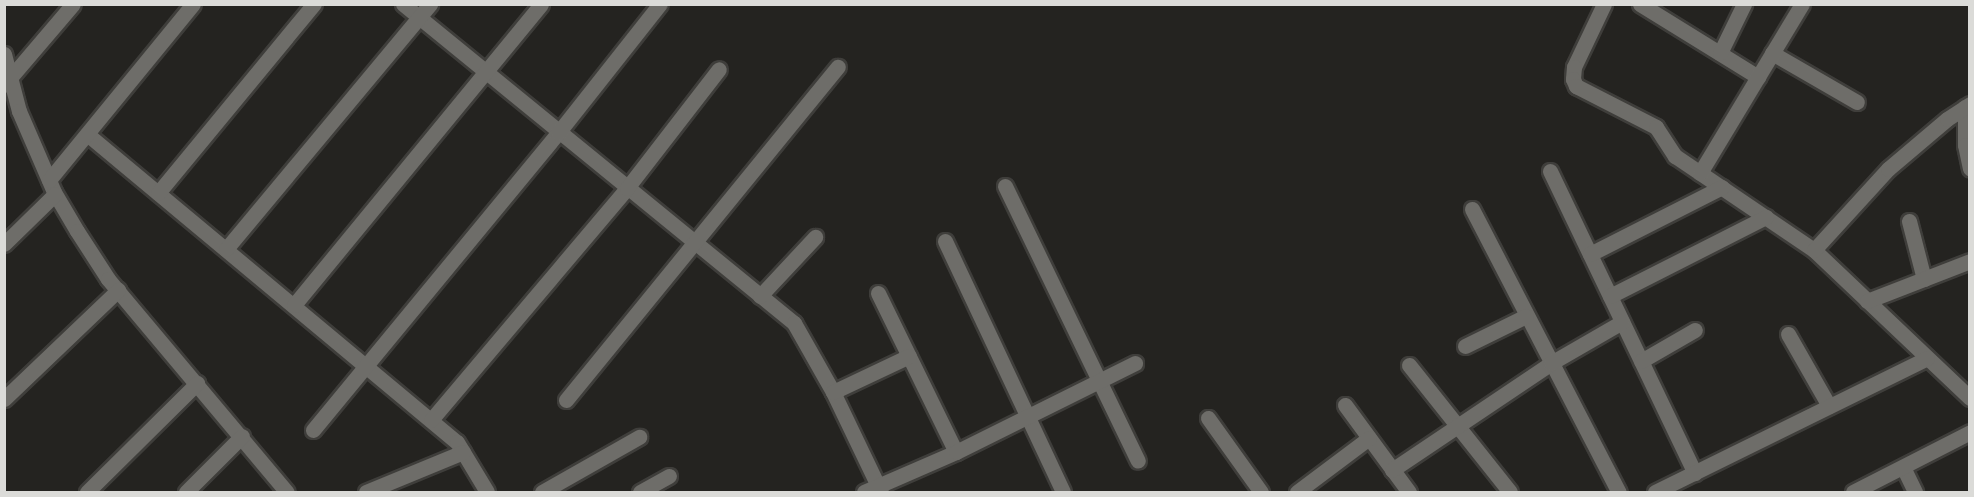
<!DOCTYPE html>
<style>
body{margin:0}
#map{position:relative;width:1974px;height:497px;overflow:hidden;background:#242320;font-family:"PT Sans",sans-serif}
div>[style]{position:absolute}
.roads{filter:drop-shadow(2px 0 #3f3e3b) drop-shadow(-2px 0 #3f3e3b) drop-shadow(0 2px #3f3e3b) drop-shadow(0 -2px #3f3e3b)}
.minor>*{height:15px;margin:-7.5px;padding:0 7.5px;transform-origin:7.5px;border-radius:7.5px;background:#6e6d69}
span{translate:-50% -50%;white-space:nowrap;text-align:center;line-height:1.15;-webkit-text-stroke:4.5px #1b1a17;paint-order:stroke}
.frame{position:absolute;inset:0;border:6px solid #dbdbd8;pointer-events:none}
</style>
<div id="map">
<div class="roads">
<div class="minor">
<div style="left:403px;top:4px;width:505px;rotate:39.21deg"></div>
<div style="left:794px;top:323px;width:79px;rotate:60.5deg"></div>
<div style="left:833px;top:392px;width:111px;rotate:64.4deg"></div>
<div style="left:1604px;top:4px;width:70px;rotate:115.5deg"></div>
<div style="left:1574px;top:67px;width:12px;rotate:95deg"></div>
<div style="left:1573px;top:79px;width:8px;rotate:67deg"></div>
<div style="left:1576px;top:86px;width:90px;rotate:27.1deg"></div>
<div style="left:1656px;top:127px;width:35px;rotate:57deg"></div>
<div style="left:1675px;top:156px;width:168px;rotate:34.1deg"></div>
<div style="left:1814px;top:250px;width:215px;rotate:43.5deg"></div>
<div style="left:1640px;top:4px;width:139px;rotate:31.7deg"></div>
<div style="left:1720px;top:53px;width:55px;rotate:-63.9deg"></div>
<div style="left:1772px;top:53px;width:98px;rotate:30deg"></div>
<div style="left:4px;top:54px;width:59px;rotate:75.3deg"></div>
<div style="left:19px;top:111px;width:88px;rotate:66.6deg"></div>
<div style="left:54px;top:192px;width:45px;rotate:59.5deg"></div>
<div style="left:77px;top:231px;width:57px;rotate:57.1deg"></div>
<div style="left:108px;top:279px;width:278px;rotate:50deg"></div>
<div style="left:4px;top:85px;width:106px;rotate:-49.6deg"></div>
<div style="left:1965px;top:107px;width:38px;rotate:90deg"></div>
<div style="left:1965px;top:145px;width:24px;rotate:78deg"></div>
<div style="left:87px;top:134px;width:481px;rotate:39.8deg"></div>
<div style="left:457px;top:442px;width:58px;rotate:59deg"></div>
<div style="left:1550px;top:171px;width:335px;rotate:64.4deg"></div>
<div style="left:1700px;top:173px;width:197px;rotate:-58.9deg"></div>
<div style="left:49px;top:180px;width:227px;rotate:-50.7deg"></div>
<div style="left:1005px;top:186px;width:305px;rotate:64.2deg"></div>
<div style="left:158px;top:193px;width:245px;rotate:-50.5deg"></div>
<div style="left:1472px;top:209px;width:319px;rotate:62.6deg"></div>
<div style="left:1909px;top:221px;width:60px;rotate:75.5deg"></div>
<div style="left:945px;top:241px;width:277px;rotate:64.8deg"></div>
<div style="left:4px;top:244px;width:71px;rotate:-44.4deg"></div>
<div style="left:226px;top:249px;width:319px;rotate:-50.2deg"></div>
<div style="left:1814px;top:250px;width:110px;rotate:-47.6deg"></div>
<div style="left:1888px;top:169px;width:77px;rotate:-40.3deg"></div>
<div style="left:1947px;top:119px;width:27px;rotate:-33deg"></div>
<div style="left:1590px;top:254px;width:148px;rotate:-26.9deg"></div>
<div style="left:878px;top:293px;width:177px;rotate:63.9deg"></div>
<div style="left:760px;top:296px;width:81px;rotate:-47deg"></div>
<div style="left:1610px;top:296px;width:175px;rotate:-26.9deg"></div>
<div style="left:1867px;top:301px;width:110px;rotate:-21.2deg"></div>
<div style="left:294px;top:305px;width:389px;rotate:-50.6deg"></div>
<div style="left:1788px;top:334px;width:83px;rotate:60.3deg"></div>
<div style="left:1465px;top:346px;width:68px;rotate:-26.2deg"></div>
<div style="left:1641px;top:361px;width:62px;rotate:-29.9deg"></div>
<div style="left:1409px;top:365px;width:162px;rotate:51.5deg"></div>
<div style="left:833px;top:392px;width:84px;rotate:-25.3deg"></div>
<div style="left:4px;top:399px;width:158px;rotate:-43.7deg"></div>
<div style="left:566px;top:400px;width:430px;rotate:-50.8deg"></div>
<div style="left:1345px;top:405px;width:108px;rotate:53.7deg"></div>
<div style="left:1208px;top:418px;width:91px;rotate:54.4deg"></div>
<div style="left:431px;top:420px;width:304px;rotate:-49.8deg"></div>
<div style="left:627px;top:188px;width:150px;rotate:-52.3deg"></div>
<div style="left:313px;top:430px;width:385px;rotate:-50.5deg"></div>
<div style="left:558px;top:133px;width:164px;rotate:-51.7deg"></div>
<div style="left:1903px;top:467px;width:28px;rotate:64deg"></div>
<div style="left:1392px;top:470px;width:192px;rotate:-33.9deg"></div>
<div style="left:1551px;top:363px;width:82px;rotate:-30deg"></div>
<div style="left:87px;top:492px;width:155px;rotate:-44.7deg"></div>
<div style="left:186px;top:492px;width:79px;rotate:-45deg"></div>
<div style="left:366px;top:492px;width:105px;rotate:-22.4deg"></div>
<div style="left:542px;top:492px;width:112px;rotate:-29.6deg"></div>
<div style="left:640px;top:492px;width:33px;rotate:-29deg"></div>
<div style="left:864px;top:492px;width:100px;rotate:-23.5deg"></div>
<div style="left:956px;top:452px;width:200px;rotate:-26.4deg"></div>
<div style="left:1297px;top:492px;width:90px;rotate:-36.9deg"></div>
<div style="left:1655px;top:492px;width:303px;rotate:-26.2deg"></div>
<div style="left:1853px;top:492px;width:131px;rotate:-27.1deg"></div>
</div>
</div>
<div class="frame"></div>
</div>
